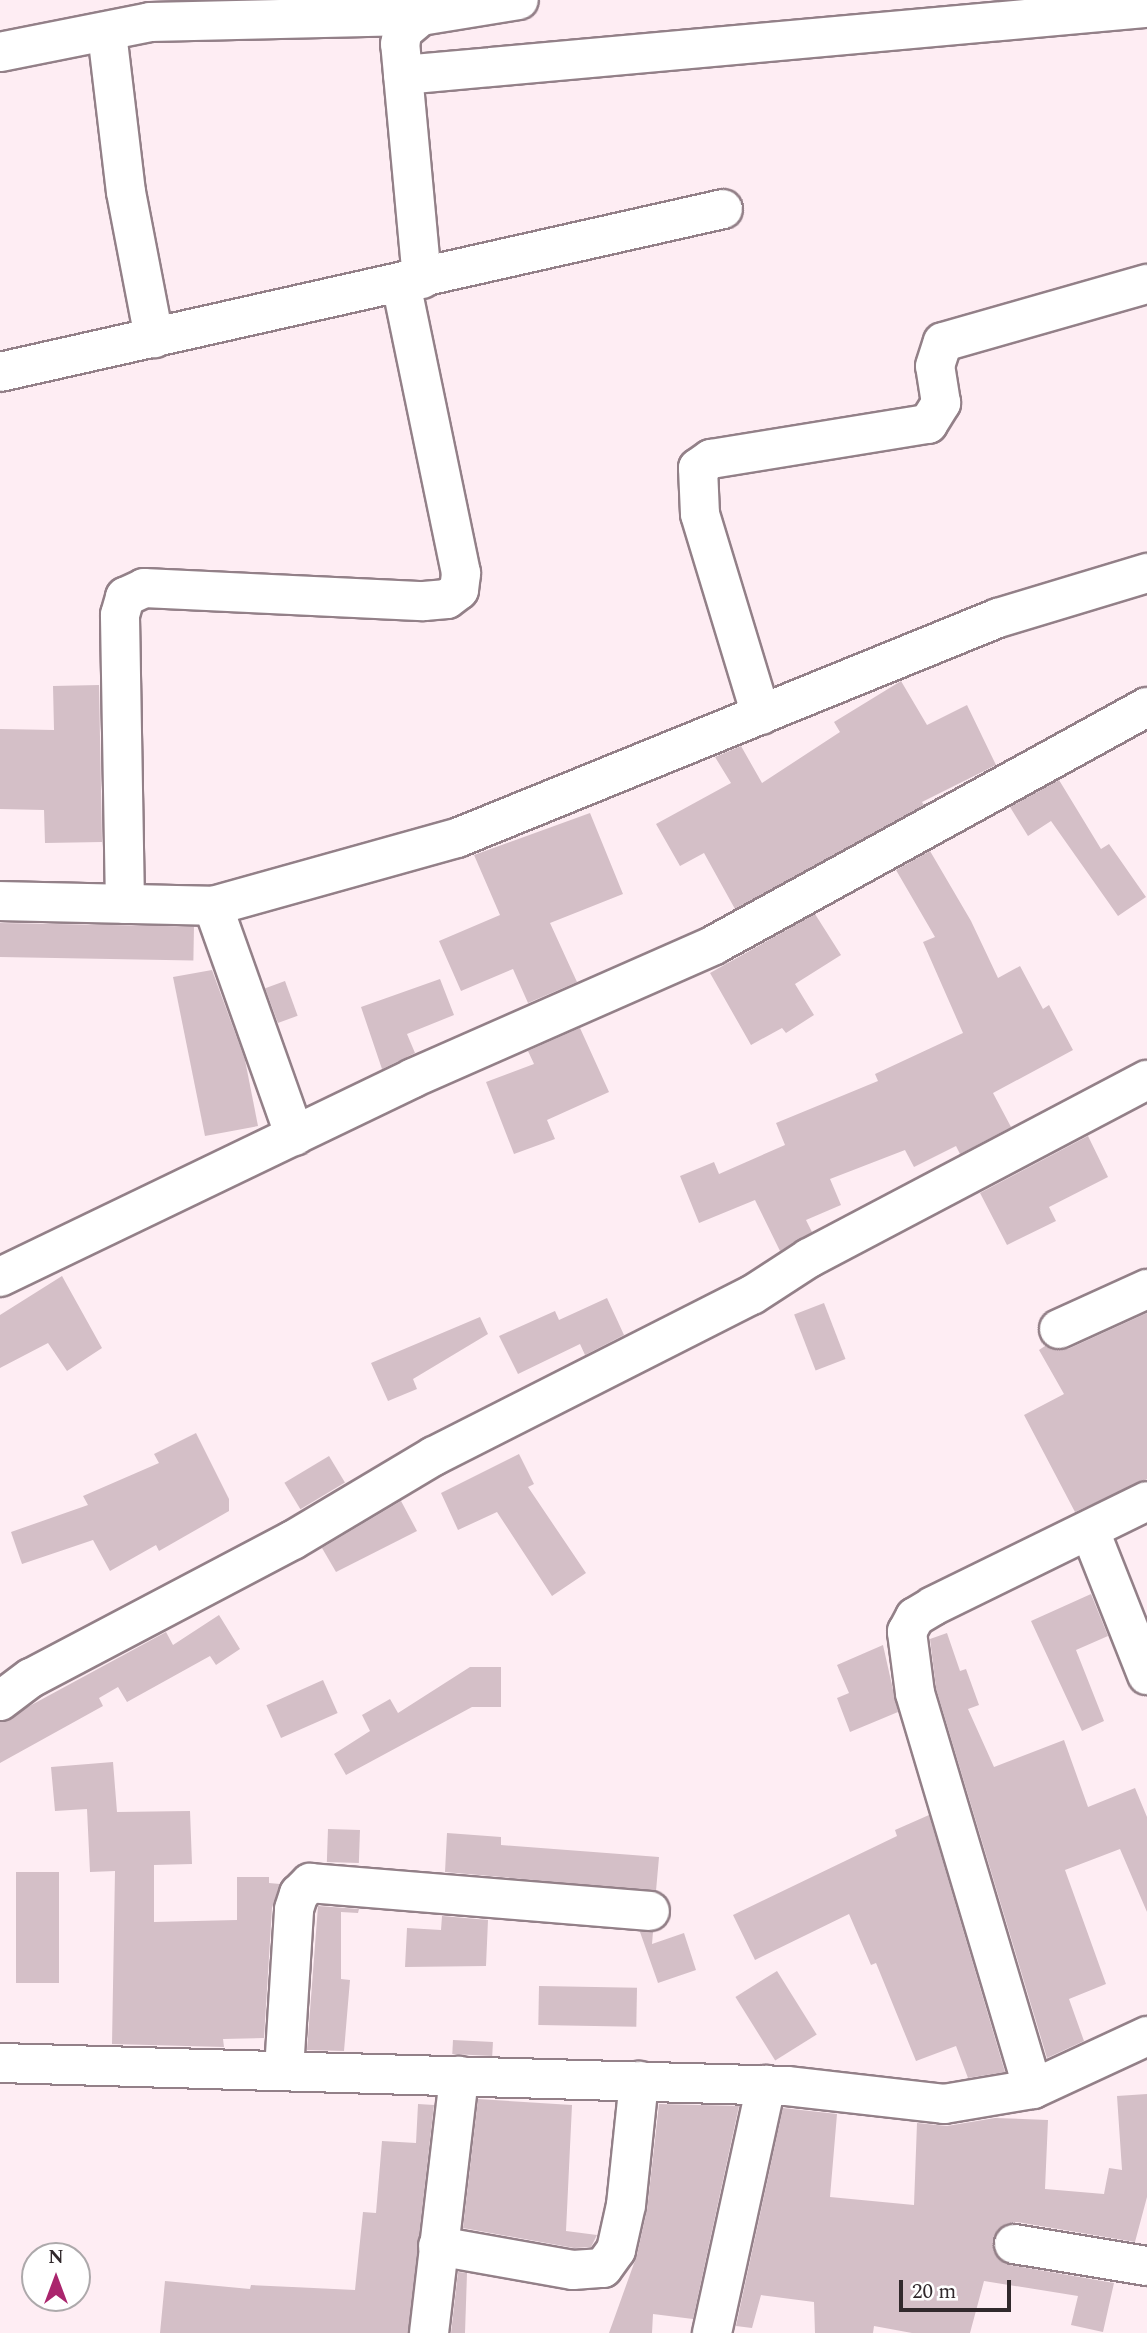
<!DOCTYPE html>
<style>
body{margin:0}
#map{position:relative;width:1147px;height:2333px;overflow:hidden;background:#feedf3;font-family:Spectral,serif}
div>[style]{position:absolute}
.building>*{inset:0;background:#d4bfc7;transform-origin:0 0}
.roads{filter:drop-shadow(2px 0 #938088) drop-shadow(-2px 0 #938088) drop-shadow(0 2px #938088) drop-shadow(0 -2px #938088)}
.minor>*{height:38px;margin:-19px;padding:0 19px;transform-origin:19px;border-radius:19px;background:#fff}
span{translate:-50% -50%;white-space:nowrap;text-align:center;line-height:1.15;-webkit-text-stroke:5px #fff;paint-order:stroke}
.north{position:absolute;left:21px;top:2242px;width:70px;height:70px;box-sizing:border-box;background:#fff;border:2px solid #ada9ab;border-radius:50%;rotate:0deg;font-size:19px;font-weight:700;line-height:28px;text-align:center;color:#31292c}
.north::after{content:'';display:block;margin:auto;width:24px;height:32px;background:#aa256d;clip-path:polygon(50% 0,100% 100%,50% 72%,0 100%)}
.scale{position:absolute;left:899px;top:2280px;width:112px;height:32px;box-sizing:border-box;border:4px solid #31292c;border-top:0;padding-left:9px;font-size:21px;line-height:24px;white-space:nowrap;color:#31292c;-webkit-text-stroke:5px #fff;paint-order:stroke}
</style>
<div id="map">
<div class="building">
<div style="clip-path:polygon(901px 681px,927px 725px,967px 705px,996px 765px,922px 802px,924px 805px,735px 909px,704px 853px,680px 866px,656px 824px,731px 783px,715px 757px,741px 746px,762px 783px,840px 732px,834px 722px)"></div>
<div style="clip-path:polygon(99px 685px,102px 842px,45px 843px,44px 810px,0 809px,0 729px,54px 730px,53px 686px)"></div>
<div style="clip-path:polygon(1059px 780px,1101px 849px,1109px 844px,1146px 897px,1118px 916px,1051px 821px,1028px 836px,1010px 807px)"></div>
<div style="clip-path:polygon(590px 813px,623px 894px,550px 923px,577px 982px,528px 1003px,513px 969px,461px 991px,439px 941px,500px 915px,474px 855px)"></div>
<div style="clip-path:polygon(930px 851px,971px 921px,998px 978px,1020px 966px,1043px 1009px,1049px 1005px,1073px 1050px,993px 1093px,1011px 1127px,960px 1154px,956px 1146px,914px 1167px,905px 1150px,830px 1179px,841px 1205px,806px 1220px,812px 1232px,780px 1251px,755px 1200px,699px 1223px,680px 1176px,714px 1162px,719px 1174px,785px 1145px,776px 1123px,878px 1081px,875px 1074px,963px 1033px,923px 942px,935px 937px,896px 870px)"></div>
<div style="clip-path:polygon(815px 914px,841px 955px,795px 984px,814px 1015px,786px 1033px,782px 1028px,751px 1045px,710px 973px)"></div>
<div style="left:0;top:923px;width:194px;height:34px;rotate:1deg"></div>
<div style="clip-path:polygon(212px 970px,245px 1060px,258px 1126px,205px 1136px,173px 977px)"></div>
<div style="clip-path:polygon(440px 979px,454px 1015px,407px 1034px,415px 1053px,382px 1069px,361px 1007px)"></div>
<div style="left:285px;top:981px;width:37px;height:21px;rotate:70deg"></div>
<div style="clip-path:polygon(580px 1028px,609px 1092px,547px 1120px,555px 1139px,514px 1154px,486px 1082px,534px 1064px,528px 1051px)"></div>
<div style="clip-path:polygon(1088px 1136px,1108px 1177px,1049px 1207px,1056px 1221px,1007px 1245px,980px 1193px)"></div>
<div style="clip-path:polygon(62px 1276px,102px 1348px,67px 1371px,48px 1343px,0 1368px,0 1315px)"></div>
<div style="clip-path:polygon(607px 1298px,624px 1335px,585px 1355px,580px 1344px,518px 1374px,499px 1336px,555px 1311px,559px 1320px)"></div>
<div style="left:824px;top:1303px;width:60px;height:32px;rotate:69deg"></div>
<div style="clip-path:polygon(1147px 1313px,1147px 1479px,1075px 1512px,1024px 1415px,1064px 1394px,1039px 1350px,1045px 1346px,1068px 1349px)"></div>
<div style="clip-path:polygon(480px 1317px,488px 1334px,413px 1379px,417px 1389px,388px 1401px,371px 1363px)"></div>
<div style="clip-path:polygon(196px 1433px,229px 1499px,229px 1511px,159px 1551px,156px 1545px,110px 1571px,93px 1540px,22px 1564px,11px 1532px,88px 1505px,83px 1496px,159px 1463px,154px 1454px)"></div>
<div style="clip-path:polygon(519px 1454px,534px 1484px,528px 1487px,586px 1573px,552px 1596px,497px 1512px,458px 1530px,441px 1493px)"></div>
<div style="left:329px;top:1456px;width:31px;height:52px;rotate:59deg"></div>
<div style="clip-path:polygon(401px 1501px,417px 1531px,336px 1572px,322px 1548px)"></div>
<div style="clip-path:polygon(1091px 1594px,1108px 1636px,1076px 1650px,1104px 1721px,1082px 1731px,1031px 1621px)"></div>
<div style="clip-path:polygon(219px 1615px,240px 1649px,216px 1665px,210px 1656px,127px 1702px,118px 1687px,99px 1698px,103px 1706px,0 1763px,0 1722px,166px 1632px,173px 1645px)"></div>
<div style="clip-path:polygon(947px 1633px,960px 1671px,966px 1669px,979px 1705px,968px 1709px,994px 1767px,1064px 1740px,1088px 1807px,1135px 1788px,1147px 1817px,1147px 1912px,1120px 1849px,1065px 1870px,1106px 1984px,1069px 1999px,1084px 2041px,1047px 2058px,936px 1688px,930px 1639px)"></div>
<div style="clip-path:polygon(883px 1645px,898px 1712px,850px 1732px,837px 1698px,849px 1693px,837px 1665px)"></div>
<div style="clip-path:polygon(470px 1667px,501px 1667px,501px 1707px,472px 1707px,346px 1775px,334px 1754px,370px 1731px,362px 1715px,390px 1699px,398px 1713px)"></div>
<div style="left:323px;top:1680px;width:36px;height:62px;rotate:66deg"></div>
<div style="clip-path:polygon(113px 1762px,117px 1812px,190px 1811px,192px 1864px,154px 1865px,154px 1922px,237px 1920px,237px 1877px,269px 1877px,269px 1883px,280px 1884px,272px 1908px,264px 2038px,223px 2039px,224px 2047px,112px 2044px,115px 1871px,90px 1872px,87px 1809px,55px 1811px,51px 1767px)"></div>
<div style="clip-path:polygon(929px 1815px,1005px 2072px,968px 2078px,956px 2046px,916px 2061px,876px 1963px,871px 1965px,849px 1914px,755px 1960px,733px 1915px,897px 1836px,895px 1830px)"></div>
<div style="left:328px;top:1829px;width:32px;height:33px;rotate:2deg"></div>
<div style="clip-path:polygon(447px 1833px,501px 1837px,501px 1845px,659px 1857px,656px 1891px,445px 1872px)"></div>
<div style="left:16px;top:1872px;width:43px;height:111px"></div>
<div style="clip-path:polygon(318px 1906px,359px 1909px,358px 1913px,341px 1912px,341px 1979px,350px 1980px,344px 2051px,307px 2050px)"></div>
<div style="clip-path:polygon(442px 1916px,488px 1920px,486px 1966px,405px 1967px,407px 1928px,441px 1930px)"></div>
<div style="clip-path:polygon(640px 1932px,653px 1932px,652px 1944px,684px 1933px,696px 1970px,658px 1983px)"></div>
<div style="left:777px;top:1971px;width:75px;height:49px;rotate:58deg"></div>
<div style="left:539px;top:1986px;width:98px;height:39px;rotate:1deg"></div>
<div style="left:453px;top:2040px;width:40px;height:14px;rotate:3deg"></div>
<div style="clip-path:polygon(1147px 2094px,1147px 2197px,1135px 2242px,1017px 2222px,1006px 2224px,993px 2240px,994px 2252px,1010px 2265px,1114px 2283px,1103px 2332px,1071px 2325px,1078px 2296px,984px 2281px,970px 2333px,912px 2333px,874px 2326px,873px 2333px,815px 2333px,814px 2302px,761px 2295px,752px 2328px,736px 2326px,783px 2108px,837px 2114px,830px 2197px,914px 2205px,917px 2123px,947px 2126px,995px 2118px,1048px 2120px,1045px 2189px,1104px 2194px,1109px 2168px,1122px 2170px,1117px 2096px)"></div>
<div style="clip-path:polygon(478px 2099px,572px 2105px,566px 2231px,597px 2235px,591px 2247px,574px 2248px,463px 2228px)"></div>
<div style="clip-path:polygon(418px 2104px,434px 2105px,408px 2333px,160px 2333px,165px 2281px,250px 2289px,251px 2285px,355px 2290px,363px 2212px,376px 2213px,382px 2141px,416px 2143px)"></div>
<div style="clip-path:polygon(659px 2104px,739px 2106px,693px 2319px,653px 2314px,652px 2333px,609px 2333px,637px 2255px,647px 2210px)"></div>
<div style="clip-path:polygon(458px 2272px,467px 2273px,465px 2333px,451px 2333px)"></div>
</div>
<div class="roads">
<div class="minor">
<div style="left:107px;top:33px;width:160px;rotate:83.2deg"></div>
<div style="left:126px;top:192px;width:149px;rotate:79.1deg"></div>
<div style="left:0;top:52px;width:153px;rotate:-11.3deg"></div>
<div style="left:150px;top:22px;width:271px;rotate:-1.3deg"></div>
<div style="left:403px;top:75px;width:747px;rotate:-5.15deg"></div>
<div style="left:422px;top:279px;width:236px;rotate:-95.3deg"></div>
<div style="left:400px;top:44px;width:13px;rotate:-77deg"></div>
<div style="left:403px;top:31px;width:23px;rotate:-40deg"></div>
<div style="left:421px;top:16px;width:99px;rotate:-9.3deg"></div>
<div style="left:0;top:372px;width:741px;rotate:-12.7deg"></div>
<div style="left:761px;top:715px;width:210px;rotate:-106.9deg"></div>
<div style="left:700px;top:514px;width:46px;rotate:-92.5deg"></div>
<div style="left:698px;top:468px;width:16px;rotate:-35deg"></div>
<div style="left:711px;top:459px;width:220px;rotate:-9.2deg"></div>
<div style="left:928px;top:424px;width:25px;rotate:-58deg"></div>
<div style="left:941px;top:403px;width:37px;rotate:-99deg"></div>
<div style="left:935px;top:366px;width:25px;rotate:-72deg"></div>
<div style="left:943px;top:342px;width:212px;rotate:-15.9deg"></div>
<div style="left:0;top:901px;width:213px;rotate:1.3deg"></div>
<div style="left:213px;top:906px;width:244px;rotate:70.4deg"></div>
<div style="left:125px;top:904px;width:289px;rotate:-91deg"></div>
<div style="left:120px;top:615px;width:19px;rotate:-74deg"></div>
<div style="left:125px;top:597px;width:21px;rotate:-25deg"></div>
<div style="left:144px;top:588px;width:280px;rotate:2.7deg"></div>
<div style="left:424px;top:601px;width:23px;rotate:-5deg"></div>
<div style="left:447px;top:599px;width:15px;rotate:-37deg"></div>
<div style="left:459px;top:590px;width:17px;rotate:-83deg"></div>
<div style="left:461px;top:573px;width:296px;rotate:-101.7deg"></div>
<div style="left:213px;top:906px;width:253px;rotate:-15.6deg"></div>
<div style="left:457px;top:838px;width:584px;rotate:-22.13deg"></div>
<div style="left:998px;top:618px;width:156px;rotate:-16.8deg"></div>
<div style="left:0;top:1277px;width:458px;rotate:-25.7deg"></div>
<div style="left:413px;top:1078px;width:329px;rotate:-23.8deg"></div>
<div style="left:714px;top:945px;width:494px;rotate:-28.8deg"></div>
<div style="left:1059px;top:1329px;width:97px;rotate:-24.4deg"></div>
<div style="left:1090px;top:1531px;width:155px;rotate:68.4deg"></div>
<div style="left:0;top:1701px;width:39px;rotate:-37deg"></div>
<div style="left:31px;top:1678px;width:296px;rotate:-27.8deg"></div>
<div style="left:293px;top:1540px;width:164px;rotate:-30.8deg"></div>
<div style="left:434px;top:1456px;width:356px;rotate:-26.9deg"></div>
<div style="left:752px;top:1295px;width:68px;rotate:-33deg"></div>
<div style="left:809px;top:1258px;width:382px;rotate:-27.8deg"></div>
<div style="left:0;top:2063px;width:787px;rotate:1.67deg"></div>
<div style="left:787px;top:2086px;width:158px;rotate:6.5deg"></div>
<div style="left:944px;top:2104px;width:90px;rotate:-9.6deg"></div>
<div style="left:1033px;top:2089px;width:126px;rotate:-24.9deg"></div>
<div style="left:284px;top:2070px;width:161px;rotate:-86.4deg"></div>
<div style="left:294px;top:1909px;width:16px;rotate:-72deg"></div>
<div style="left:299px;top:1894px;width:16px;rotate:-45deg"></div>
<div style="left:310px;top:1883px;width:341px;rotate:4.7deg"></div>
<div style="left:1033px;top:2089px;width:413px;rotate:-106.6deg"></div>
<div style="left:915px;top:1693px;width:62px;rotate:-97.5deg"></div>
<div style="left:907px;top:1632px;width:17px;rotate:-62deg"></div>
<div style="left:915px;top:1617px;width:21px;rotate:-31deg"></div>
<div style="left:933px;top:1606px;width:238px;rotate:-26.1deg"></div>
<div style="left:1014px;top:2244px;width:135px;rotate:9.4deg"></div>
<div style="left:438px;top:2246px;width:137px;rotate:10.1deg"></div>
<div style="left:573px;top:2270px;width:30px;rotate:-4deg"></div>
<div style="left:603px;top:2268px;width:22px;rotate:-54deg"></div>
<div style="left:616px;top:2250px;width:46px;rotate:-77.5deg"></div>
<div style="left:626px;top:2205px;width:125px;rotate:-84deg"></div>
<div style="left:429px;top:2333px;width:259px;rotate:-83.3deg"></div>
<div style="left:712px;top:2333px;width:254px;rotate:-77.7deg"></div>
</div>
</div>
<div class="north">N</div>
<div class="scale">20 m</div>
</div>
